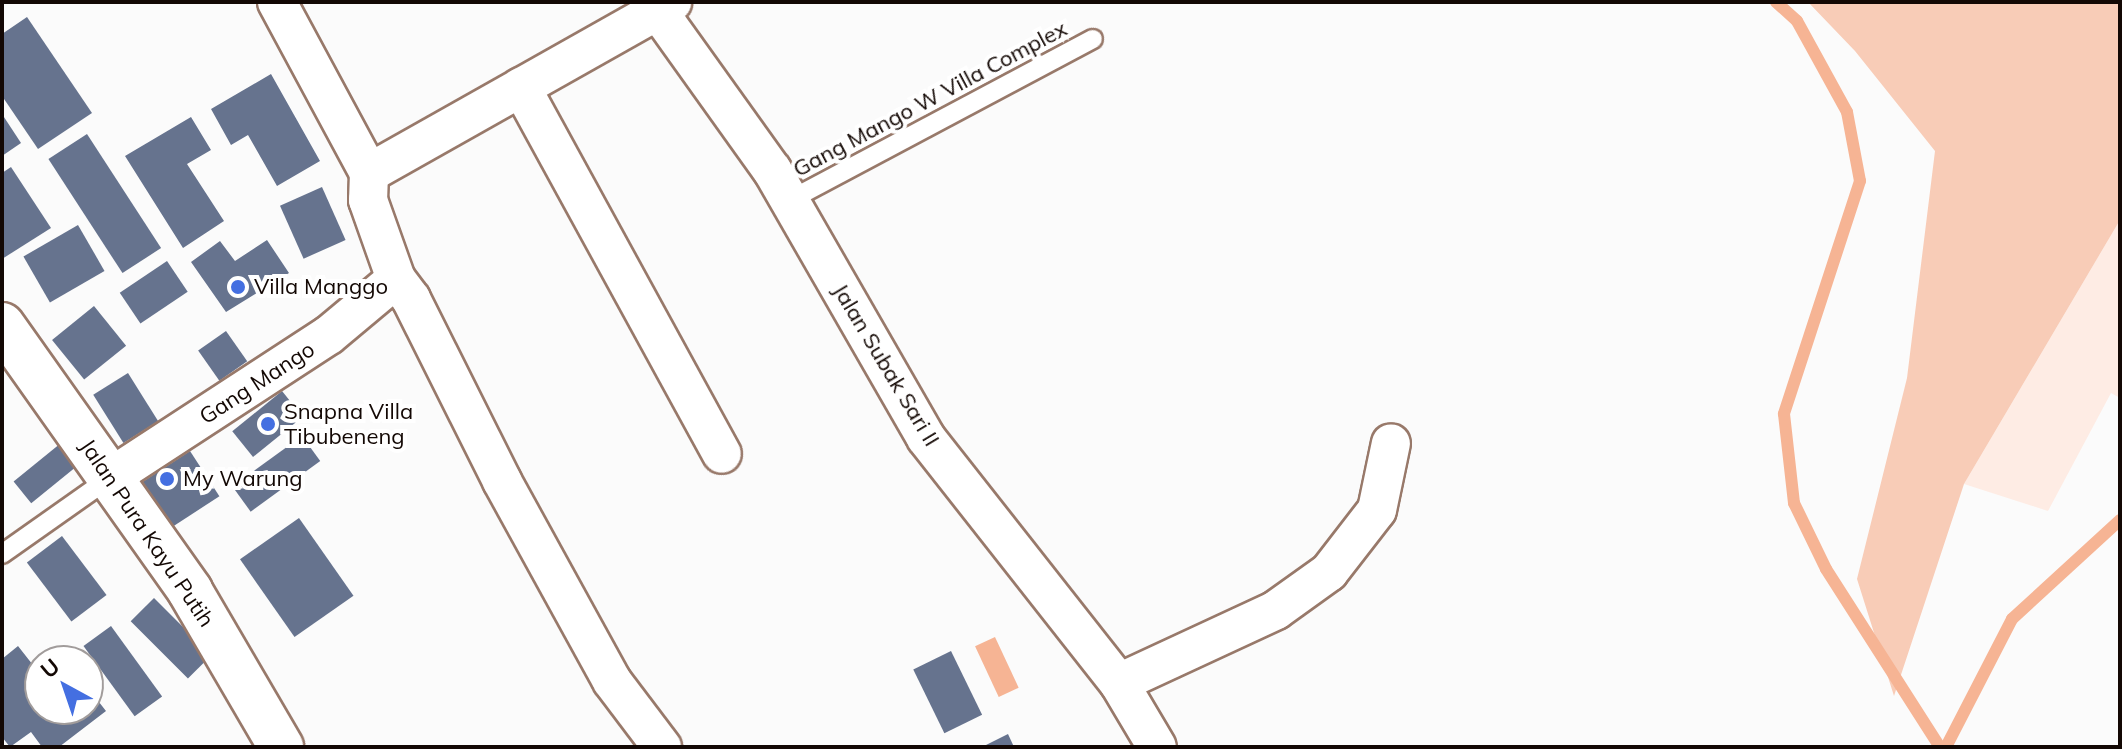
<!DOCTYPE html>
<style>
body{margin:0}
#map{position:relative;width:2122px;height:749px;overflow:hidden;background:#fbfbfb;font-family:Mulish,sans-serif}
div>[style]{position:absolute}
.built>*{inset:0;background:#feece4}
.green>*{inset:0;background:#f8ccb7}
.water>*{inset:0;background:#f6b494;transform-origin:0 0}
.stream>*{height:12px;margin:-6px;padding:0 6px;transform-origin:6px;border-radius:6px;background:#f6b494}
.building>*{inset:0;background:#66738e;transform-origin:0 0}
.roads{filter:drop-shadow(2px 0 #98796a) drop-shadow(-2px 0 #98796a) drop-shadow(0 2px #98796a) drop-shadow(0 -2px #98796a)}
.service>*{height:18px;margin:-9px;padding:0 9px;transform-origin:9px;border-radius:9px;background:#fff}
.minor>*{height:38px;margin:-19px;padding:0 19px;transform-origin:19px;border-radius:19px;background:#fff}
.tertiary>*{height:44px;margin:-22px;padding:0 22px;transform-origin:22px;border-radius:22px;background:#fff}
.dots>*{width:22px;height:22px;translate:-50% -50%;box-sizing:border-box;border:4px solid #fff;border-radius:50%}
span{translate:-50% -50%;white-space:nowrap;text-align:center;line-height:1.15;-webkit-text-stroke:8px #fff;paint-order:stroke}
.street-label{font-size:22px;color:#130804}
.poi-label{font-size:22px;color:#130804}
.left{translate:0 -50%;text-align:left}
.frame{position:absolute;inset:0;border:4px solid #130804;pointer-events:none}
.north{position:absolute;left:24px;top:645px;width:80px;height:80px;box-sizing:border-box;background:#fff;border:2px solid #a19c9b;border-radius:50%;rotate:320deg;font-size:22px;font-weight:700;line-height:32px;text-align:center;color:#130804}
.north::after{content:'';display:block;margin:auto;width:28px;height:36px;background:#446fe1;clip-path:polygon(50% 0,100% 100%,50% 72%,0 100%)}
</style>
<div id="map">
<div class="built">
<div style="clip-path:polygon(2120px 220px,2120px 398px,2111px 393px,2048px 511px,1964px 484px)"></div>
</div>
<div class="green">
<div style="clip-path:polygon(1808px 2px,2120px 2px,2120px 220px,1964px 484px,1894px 696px,1857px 579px,1907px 378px,1935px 151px,1855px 51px)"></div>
</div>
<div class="water">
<div style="left:995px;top:637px;width:56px;height:22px;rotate:65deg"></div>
</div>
<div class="stream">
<div style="left:1776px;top:2px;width:28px;rotate:42deg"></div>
<div style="left:1797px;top:21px;width:104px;rotate:61.2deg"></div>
<div style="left:1847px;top:112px;width:70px;rotate:79.3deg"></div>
<div style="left:1860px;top:181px;width:245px;rotate:108.1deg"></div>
<div style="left:1784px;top:414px;width:90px;rotate:83.6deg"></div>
<div style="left:1794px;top:503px;width:73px;rotate:64.1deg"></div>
<div style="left:1826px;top:569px;width:211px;rotate:57.4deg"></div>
<div style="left:1946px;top:747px;width:144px;rotate:-62.7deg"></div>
<div style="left:2012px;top:619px;width:147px;rotate:-42.5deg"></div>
</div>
<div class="building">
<div style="clip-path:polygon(27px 17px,92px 113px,38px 149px,2px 96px,2px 34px)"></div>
<div style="clip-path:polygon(271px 74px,320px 161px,277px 186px,248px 135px,231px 145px,211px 109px)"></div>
<div style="clip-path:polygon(2px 114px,21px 143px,2px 156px)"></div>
<div style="clip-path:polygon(191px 117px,211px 150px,187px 164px,224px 221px,183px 248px,125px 156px)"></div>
<div style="left:87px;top:134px;width:136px;height:46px;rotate:57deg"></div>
<div style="clip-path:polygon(11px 167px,51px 228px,2px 259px,2px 173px)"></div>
<div style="left:322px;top:187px;width:58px;height:46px;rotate:66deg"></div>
<div style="left:78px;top:225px;width:53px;height:63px;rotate:60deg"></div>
<div style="clip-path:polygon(267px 240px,289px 273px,226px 312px,191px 262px,220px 241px,235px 261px)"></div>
<div style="left:167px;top:261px;width:37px;height:57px;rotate:56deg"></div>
<div style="left:94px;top:306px;width:51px;height:54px;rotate:51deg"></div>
<div style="left:226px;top:331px;width:37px;height:34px;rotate:55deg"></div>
<div style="left:128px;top:373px;width:57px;height:41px;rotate:58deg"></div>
<div style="left:282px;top:391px;width:33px;height:64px;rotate:51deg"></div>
<div style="left:302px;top:436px;width:31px;height:86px;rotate:54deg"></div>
<div style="left:61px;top:443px;width:28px;height:61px;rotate:51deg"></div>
<div style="left:190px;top:451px;width:54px;height:60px;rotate:57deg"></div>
<div style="left:299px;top:518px;width:95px;height:72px;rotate:55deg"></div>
<div style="left:62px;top:536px;width:74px;height:44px;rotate:53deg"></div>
<div style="left:154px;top:598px;width:81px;height:33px;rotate:45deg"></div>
<div style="left:111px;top:626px;width:87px;height:34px;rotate:54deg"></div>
<div style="clip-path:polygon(18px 646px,40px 674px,40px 709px,88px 709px,88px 688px,106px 711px,59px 747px,42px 747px,31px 732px,10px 747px,2px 737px,2px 659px)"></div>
<div style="left:951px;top:651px;width:71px;height:42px;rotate:64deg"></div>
<div style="clip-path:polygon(1008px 734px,1014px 747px,982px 747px)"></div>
</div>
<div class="roads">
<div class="service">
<div style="left:790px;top:200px;width:343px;rotate:-28deg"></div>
<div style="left:2px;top:554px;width:133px;rotate:-35.2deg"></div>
</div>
<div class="minor">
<div style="left:277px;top:2px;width:194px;rotate:61.7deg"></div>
<div style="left:369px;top:173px;width:27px;rotate:92deg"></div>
<div style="left:368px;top:200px;width:84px;rotate:70.5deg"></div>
<div style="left:396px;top:279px;width:25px;rotate:53deg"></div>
<div style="left:411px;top:299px;width:203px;rotate:63.4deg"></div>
<div style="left:502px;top:481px;width:228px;rotate:61.2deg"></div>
<div style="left:612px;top:681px;width:83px;rotate:52.9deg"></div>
<div style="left:658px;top:11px;width:196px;rotate:54.4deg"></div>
<div style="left:772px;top:170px;width:309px;rotate:60.1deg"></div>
<div style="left:926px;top:438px;width:312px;rotate:51.8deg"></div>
<div style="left:1119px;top:683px;width:74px;rotate:59.3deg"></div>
<div style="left:521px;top:87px;width:418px;rotate:61.3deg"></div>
<div style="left:369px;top:173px;width:348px;rotate:-29.4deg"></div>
<div style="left:111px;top:477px;width:260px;rotate:-33.1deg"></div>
<div style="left:329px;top:335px;width:87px;rotate:-39.9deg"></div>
<div style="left:1119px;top:683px;width:173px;rotate:-24.9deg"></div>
<div style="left:1276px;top:610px;width:65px;rotate:-35.6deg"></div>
<div style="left:1329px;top:572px;width:78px;rotate:-52.3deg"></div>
<div style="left:1377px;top:510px;width:68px;rotate:-78.2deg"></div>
</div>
<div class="tertiary">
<div style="left:2px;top:325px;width:326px;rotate:54.7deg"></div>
<div style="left:190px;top:591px;width:181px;rotate:59.7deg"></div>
</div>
</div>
<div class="dots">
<div style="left:238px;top:287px;background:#446fe1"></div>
<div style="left:268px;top:424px;background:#446fe1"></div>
<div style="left:167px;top:479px;background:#446fe1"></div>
</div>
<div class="street-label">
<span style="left:930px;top:99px;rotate:-28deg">Gang Mango W Villa Complex</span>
<span style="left:886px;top:365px;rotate:59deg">Jalan Subak Sari II</span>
<span style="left:257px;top:383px;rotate:-33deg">Gang Mango</span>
<span style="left:147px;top:533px;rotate:56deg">Jalan Pura Kayu Putih</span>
</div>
<div class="poi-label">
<span class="left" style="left:254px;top:287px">Villa Manggo</span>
<span class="left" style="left:284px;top:424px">Snapna Villa<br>Tibubeneng</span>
<span class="left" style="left:183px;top:479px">My Warung</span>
</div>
<div class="frame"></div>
<div class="north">U</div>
</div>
